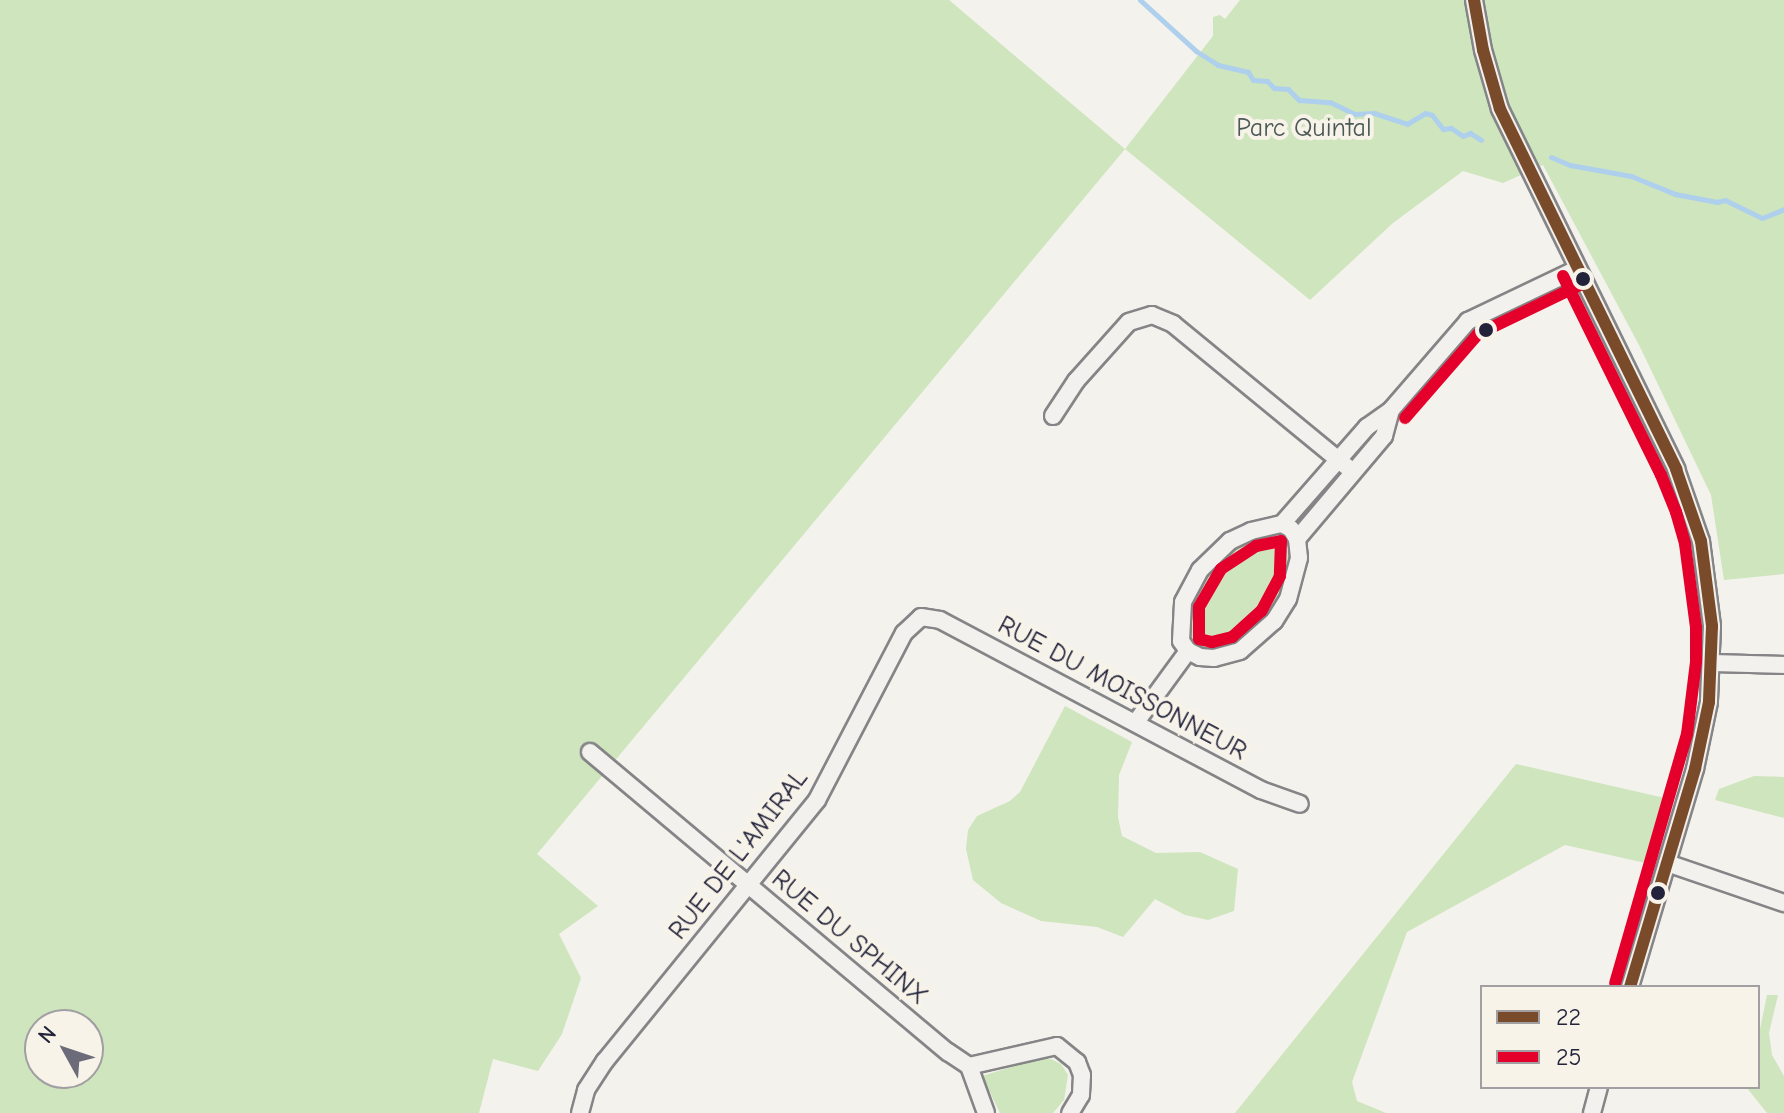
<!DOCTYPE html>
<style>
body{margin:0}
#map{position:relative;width:1784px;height:1113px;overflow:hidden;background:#f4f2ec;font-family:"Comic Neue",sans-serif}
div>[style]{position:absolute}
.green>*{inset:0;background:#cee5be}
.stream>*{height:5px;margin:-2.5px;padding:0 2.5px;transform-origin:2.5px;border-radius:2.5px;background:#aed0ec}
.roads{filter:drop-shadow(2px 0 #858486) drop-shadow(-2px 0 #858486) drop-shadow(0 2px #858486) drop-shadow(0 -2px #858486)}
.minor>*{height:16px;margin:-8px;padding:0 8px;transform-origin:8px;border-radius:8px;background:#f2f1ed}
.bus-1>*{height:12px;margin:-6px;padding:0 6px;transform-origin:6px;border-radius:6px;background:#7a4b2a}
.bus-2>*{height:12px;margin:-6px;padding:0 6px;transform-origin:6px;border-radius:6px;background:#e4002b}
.dots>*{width:22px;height:22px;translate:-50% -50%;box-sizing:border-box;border:4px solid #f7f3e8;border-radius:50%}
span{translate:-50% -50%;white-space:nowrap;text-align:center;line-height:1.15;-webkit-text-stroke:8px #f7f3e8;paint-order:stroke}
.park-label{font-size:26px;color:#4c5957}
.street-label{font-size:26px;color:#22223b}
.legend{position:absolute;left:1480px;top:985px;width:280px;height:104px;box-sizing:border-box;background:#f7f3e8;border:2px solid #a29fa3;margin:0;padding:10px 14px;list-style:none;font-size:24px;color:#22223b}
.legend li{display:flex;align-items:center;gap:16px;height:40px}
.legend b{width:40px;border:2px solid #a29fa3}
.north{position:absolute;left:24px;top:1009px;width:80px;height:80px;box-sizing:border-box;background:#f7f3e8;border:2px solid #a29fa3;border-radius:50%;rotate:310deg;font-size:22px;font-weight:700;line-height:32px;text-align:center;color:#22223b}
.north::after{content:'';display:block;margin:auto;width:28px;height:36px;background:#6c6b79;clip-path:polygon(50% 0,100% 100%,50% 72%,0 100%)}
</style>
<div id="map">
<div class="green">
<div style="clip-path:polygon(evenodd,0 0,949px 0,1125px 149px,1213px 36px,1213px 17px,1220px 15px,1225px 19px,1240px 0,1784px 0,1784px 574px,1724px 580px,1711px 495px,1640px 347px,1543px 165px,1503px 183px,1463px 171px,1393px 223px,1310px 300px,1125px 149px,537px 854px,598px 906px,559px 934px,581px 978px,562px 1034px,538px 1071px,493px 1059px,479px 1113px,0 1113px,0 0,40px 1025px,88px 1025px,88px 1073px,40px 1073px,40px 1025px)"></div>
<div style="clip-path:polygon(1262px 536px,1273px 536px,1290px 552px,1292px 569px,1286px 587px,1260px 627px,1243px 640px,1223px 649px,1201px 649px,1187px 636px,1189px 607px,1203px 575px,1229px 550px)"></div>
<div style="clip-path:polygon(1065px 706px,1132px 742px,1119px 775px,1118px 817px,1122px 836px,1156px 853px,1200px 852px,1238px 869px,1234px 911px,1208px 920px,1185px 915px,1155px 899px,1123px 937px,1097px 927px,1041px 921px,1001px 903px,973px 880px,966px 849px,968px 830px,977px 816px,1010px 801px,1020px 792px)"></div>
<div style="clip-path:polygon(1516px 764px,1669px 799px,1650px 864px,1565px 845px,1407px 932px,1352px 1082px,1357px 1101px,1386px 1113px,1235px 1113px)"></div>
<div style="clip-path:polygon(1754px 776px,1784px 777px,1784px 818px,1715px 800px,1719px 789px)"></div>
<div style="clip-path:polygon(1767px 995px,1778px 995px,1769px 1033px,1772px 1055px,1784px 1076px,1784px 1113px,1767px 1113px,1747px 1088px,1758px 1087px,1758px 1039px)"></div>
<div style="clip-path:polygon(1038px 1059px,1051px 1059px,1061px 1064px,1068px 1075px,1064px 1100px,1053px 1113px,1000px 1113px,982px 1076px)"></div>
</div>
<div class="stream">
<div style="left:1140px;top:0;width:76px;rotate:42.3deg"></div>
<div style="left:1196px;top:51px;width:26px;rotate:32deg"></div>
<div style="left:1218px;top:65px;width:31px;rotate:13deg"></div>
<div style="left:1248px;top:72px;width:9px;rotate:58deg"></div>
<div style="left:1253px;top:80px;width:14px;rotate:4deg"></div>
<div style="left:1267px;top:81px;width:10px;rotate:45deg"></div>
<div style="left:1274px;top:88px;width:14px;rotate:4deg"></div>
<div style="left:1288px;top:89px;width:16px;rotate:45deg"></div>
<div style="left:1299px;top:100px;width:31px;rotate:4deg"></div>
<div style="left:1330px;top:102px;width:28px;rotate:26deg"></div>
<div style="left:1355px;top:114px;width:19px;rotate:-3deg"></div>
<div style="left:1374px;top:113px;width:35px;rotate:18deg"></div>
<div style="left:1407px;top:124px;width:21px;rotate:-31deg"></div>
<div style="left:1425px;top:113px;width:7px;rotate:16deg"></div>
<div style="left:1432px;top:115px;width:18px;rotate:52deg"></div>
<div style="left:1443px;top:129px;width:8px;rotate:-7deg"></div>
<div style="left:1451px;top:128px;width:14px;rotate:34deg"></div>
<div style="left:1463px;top:136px;width:8px;rotate:-23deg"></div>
<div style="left:1470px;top:133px;width:13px;rotate:32deg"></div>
<div style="left:1551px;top:157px;width:21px;rotate:23deg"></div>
<div style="left:1570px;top:165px;width:62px;rotate:10.2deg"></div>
<div style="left:1631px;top:176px;width:48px;rotate:22.2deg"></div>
<div style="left:1675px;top:194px;width:43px;rotate:10.8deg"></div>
<div style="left:1717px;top:202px;width:8px;rotate:-14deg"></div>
<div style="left:1725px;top:200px;width:41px;rotate:25.9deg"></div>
<div style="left:1762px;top:218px;width:24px;rotate:-22deg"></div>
</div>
<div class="roads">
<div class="minor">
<div style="left:1474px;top:0;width:51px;rotate:79.8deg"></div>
<div style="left:1483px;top:50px;width:61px;rotate:73.9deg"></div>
<div style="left:1500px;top:109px;width:401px;rotate:63.9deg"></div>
<div style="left:1676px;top:469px;width:76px;rotate:70.9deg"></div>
<div style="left:1701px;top:541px;width:86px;rotate:82.6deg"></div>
<div style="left:1712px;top:626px;width:76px;rotate:92.3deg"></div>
<div style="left:1709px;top:702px;width:68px;rotate:101.8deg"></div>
<div style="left:1695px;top:769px;width:227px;rotate:106.6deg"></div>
<div style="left:1053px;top:416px;width:42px;rotate:-56.7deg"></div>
<div style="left:1076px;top:381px;width:79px;rotate:-48.1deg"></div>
<div style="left:1129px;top:322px;width:24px;rotate:-17deg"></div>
<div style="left:1152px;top:315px;width:23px;rotate:23deg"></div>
<div style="left:1173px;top:324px;width:233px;rotate:39.4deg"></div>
<div style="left:1282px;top:524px;width:129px;rotate:-48.8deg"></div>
<div style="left:1367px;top:427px;width:29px;rotate:-35deg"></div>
<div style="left:1391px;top:410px;width:118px;rotate:-49.1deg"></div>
<div style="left:1468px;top:321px;width:121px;rotate:-25.5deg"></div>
<div style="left:1282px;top:524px;width:10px;rotate:29deg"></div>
<div style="left:1291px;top:529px;width:12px;rotate:59deg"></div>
<div style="left:1297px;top:539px;width:19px;rotate:84deg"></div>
<div style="left:1299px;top:558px;width:42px;rotate:105deg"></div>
<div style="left:1288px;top:599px;width:26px;rotate:122deg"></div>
<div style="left:1274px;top:621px;width:45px;rotate:138.6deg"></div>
<div style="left:1240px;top:651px;width:27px;rotate:165deg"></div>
<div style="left:1214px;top:658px;width:14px;rotate:-176deg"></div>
<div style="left:1200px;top:657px;width:13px;rotate:-153deg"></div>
<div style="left:1188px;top:651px;width:12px;rotate:-125deg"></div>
<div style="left:1181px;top:641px;width:39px;rotate:-87deg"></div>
<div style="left:1183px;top:602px;width:36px;rotate:-62deg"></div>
<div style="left:1200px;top:570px;width:42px;rotate:-44deg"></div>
<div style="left:1230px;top:541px;width:23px;rotate:-25deg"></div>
<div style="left:1251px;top:531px;width:32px;rotate:-13deg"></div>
<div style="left:1297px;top:539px;width:135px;rotate:-49.8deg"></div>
<div style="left:1384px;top:436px;width:27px;rotate:-75deg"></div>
<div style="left:1712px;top:663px;width:72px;rotate:1.6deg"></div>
<div style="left:1136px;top:722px;width:88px;rotate:-53.8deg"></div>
<div style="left:590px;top:752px;width:467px;rotate:40deg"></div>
<div style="left:948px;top:1052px;width:25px;rotate:34deg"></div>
<div style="left:1667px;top:863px;width:124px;rotate:18.9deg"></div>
<div style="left:580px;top:1113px;width:24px;rotate:-75deg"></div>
<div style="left:586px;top:1090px;width:35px;rotate:-57deg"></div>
<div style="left:605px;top:1061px;width:336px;rotate:-50.9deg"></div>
<div style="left:817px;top:800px;width:188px;rotate:-62.5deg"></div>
<div style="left:904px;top:633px;width:23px;rotate:-43deg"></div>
<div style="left:921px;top:617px;width:19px;rotate:9deg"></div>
<div style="left:940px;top:620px;width:363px;rotate:27.9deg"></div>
<div style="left:1261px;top:790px;width:41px;rotate:19.7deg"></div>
<div style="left:986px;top:1113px;width:50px;rotate:-109.9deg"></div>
<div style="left:969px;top:1066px;width:90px;rotate:-12.8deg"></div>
<div style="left:1057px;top:1046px;width:26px;rotate:39deg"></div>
<div style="left:1077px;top:1062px;width:14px;rotate:69deg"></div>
<div style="left:1082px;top:1075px;width:20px;rotate:93deg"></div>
<div style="left:1081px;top:1095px;width:21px;rotate:121deg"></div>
<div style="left:1592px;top:1113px;width:27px;rotate:-75deg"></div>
</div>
</div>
<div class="bus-1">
<div style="left:1474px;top:0;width:51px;rotate:79.8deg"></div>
<div style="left:1483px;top:50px;width:61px;rotate:73.9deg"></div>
<div style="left:1500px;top:109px;width:401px;rotate:63.9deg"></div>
<div style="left:1676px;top:469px;width:76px;rotate:70.9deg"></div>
<div style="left:1701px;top:541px;width:86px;rotate:82.6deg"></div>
<div style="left:1712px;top:626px;width:76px;rotate:92.3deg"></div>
<div style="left:1709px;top:702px;width:68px;rotate:101.8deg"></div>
<div style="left:1695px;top:769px;width:227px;rotate:106.6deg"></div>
</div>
<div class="bus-2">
<div style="left:1563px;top:276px;width:222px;rotate:63.8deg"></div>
<div style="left:1661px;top:475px;width:40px;rotate:68deg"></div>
<div style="left:1676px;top:512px;width:33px;rotate:74deg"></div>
<div style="left:1685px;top:544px;width:84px;rotate:82.5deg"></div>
<div style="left:1696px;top:627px;width:35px;rotate:90deg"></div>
<div style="left:1696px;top:662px;width:73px;rotate:97.1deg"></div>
<div style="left:1687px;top:734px;width:259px;rotate:106.1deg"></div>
<div style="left:1405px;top:418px;width:111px;rotate:-49deg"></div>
<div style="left:1478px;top:334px;width:118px;rotate:-25.7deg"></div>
<div style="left:1281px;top:541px;width:35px;rotate:92deg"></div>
<div style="left:1280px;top:576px;width:40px;rotate:118deg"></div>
<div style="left:1261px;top:611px;width:39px;rotate:138deg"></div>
<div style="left:1232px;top:637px;width:21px;rotate:166deg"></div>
<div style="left:1212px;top:642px;width:13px;rotate:-167deg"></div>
<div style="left:1199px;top:639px;width:32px;rotate:-90deg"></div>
<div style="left:1199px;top:607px;width:44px;rotate:-59.9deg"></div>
<div style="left:1221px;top:569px;width:42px;rotate:-33.3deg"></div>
<div style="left:1256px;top:546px;width:25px;rotate:-11deg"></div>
</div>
<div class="dots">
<div style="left:1583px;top:279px;background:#22223b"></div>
<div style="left:1486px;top:330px;background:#22223b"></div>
<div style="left:1658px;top:893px;background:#22223b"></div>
</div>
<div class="park-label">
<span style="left:1304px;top:129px">Parc Quintal</span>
</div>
<div class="street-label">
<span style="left:1122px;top:689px;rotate:28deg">RUE DU MOISSONNEUR</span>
<span style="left:739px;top:855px;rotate:-52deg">RUE DE L'AMIRAL</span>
<span style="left:849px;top:938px;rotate:40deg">RUE DU SPHINX</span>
</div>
<ul class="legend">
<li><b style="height:10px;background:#7a4b2a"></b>22</li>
<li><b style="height:10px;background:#e4002b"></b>25</li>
</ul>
<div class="north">N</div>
</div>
